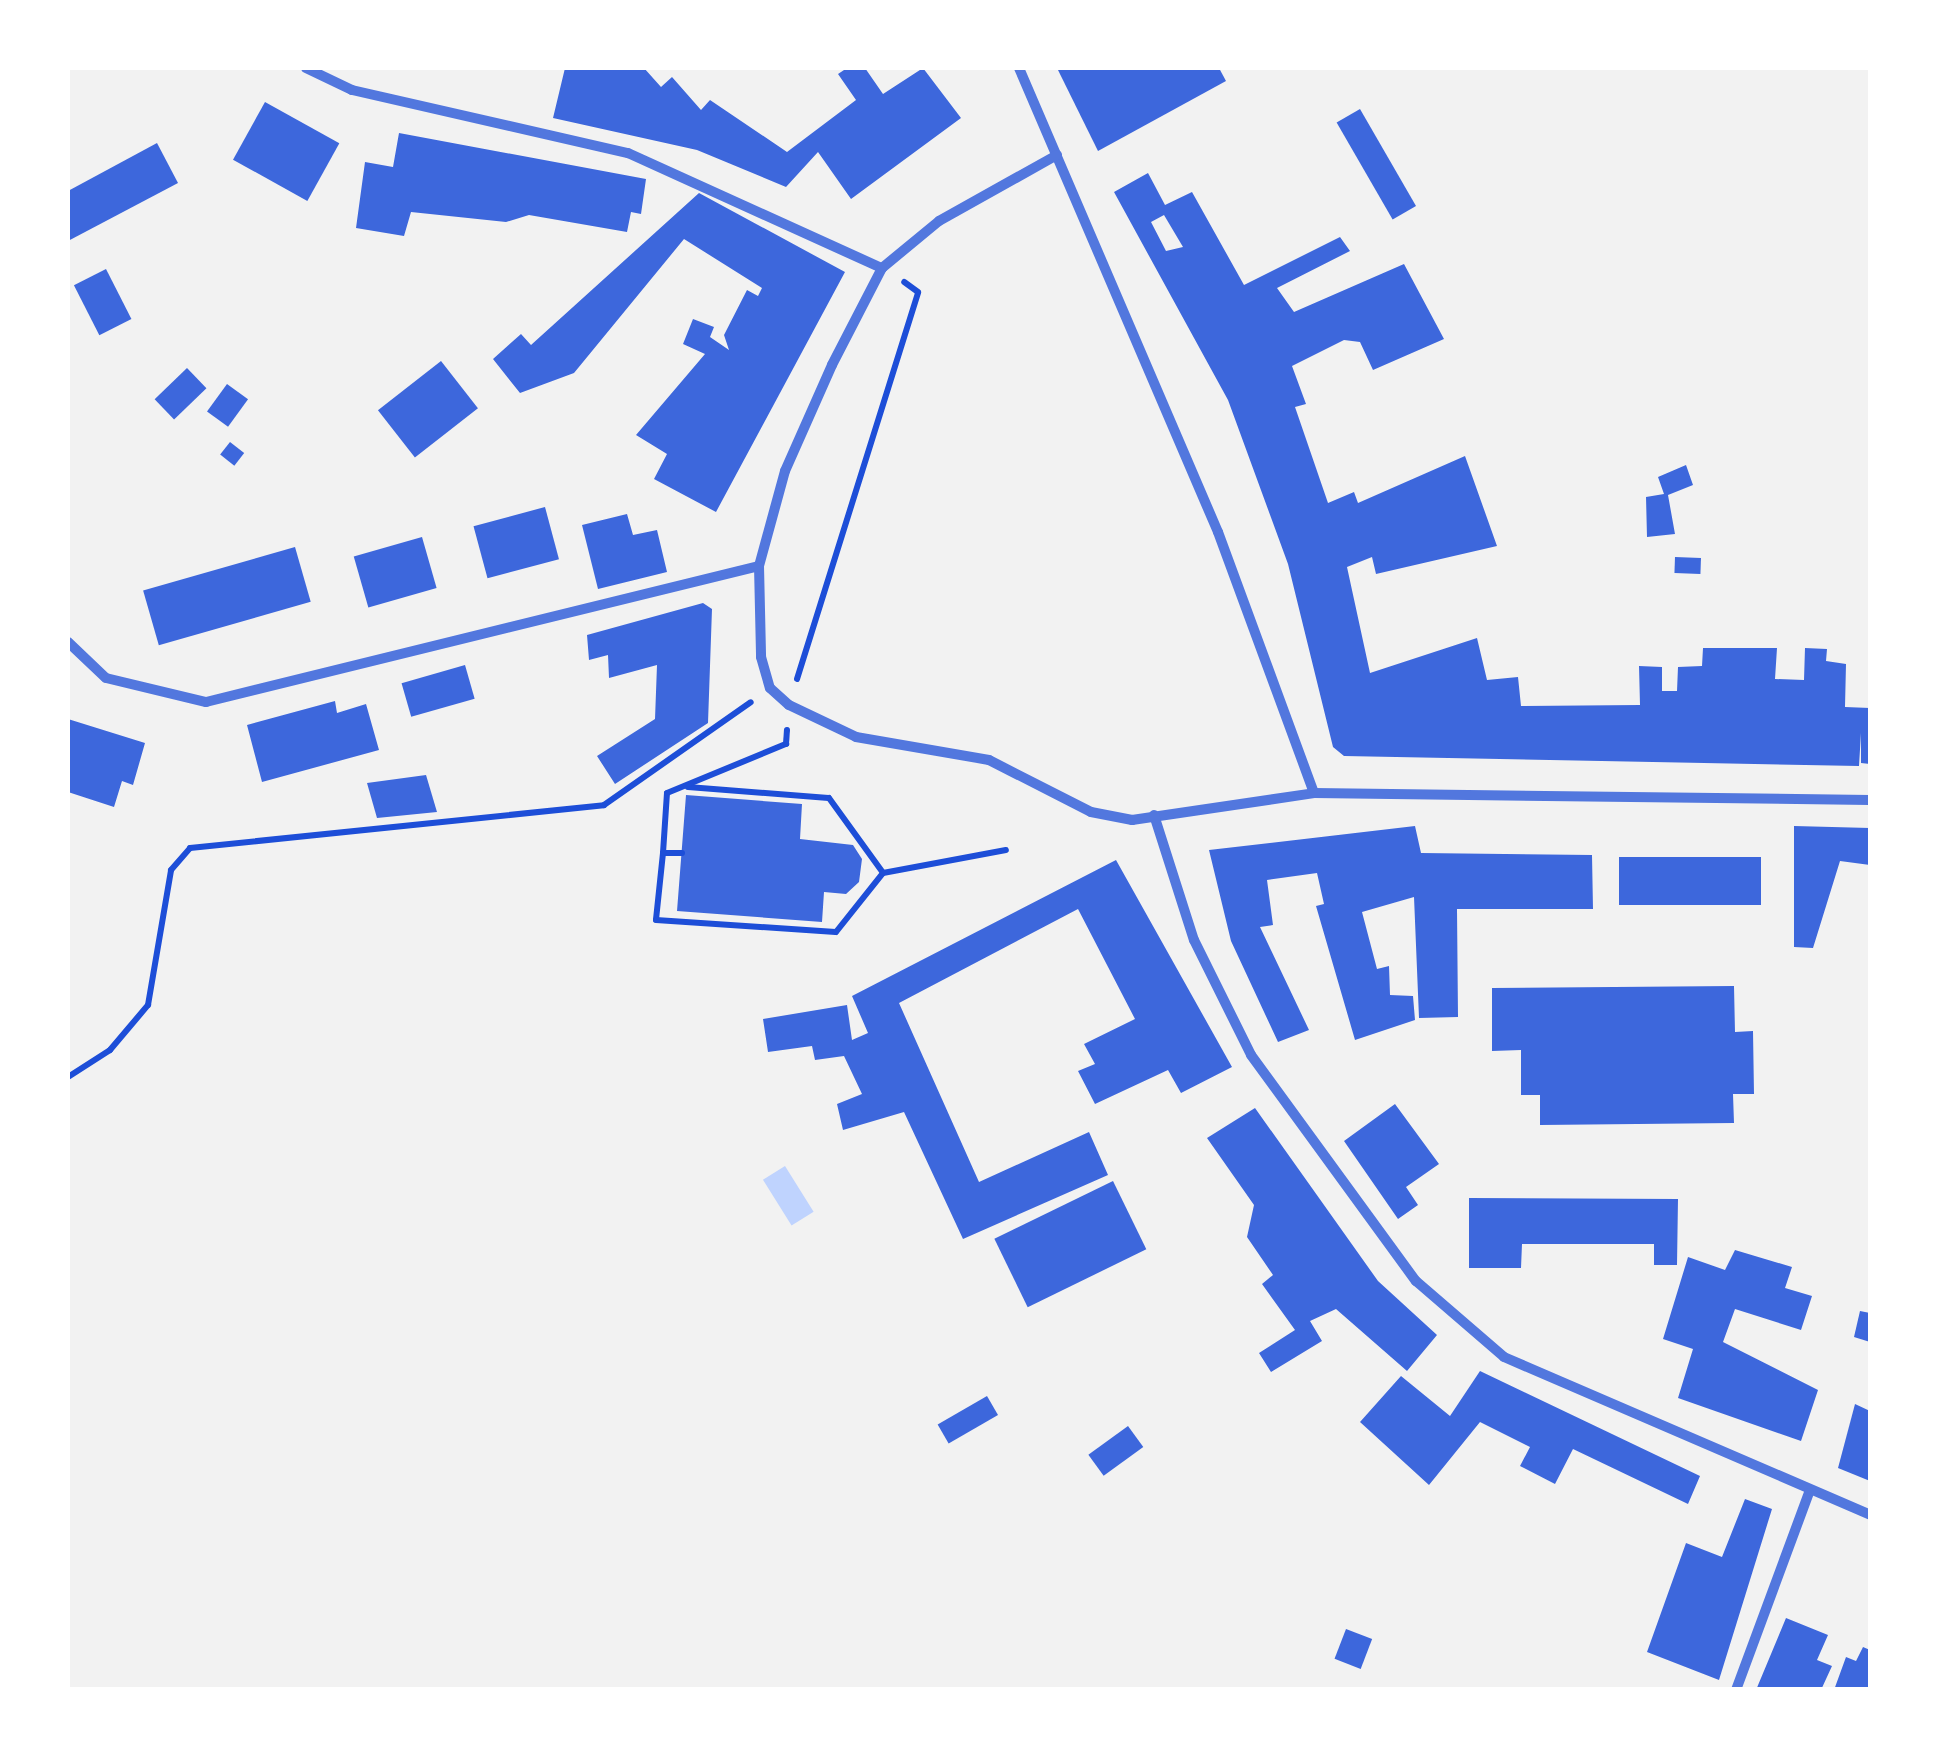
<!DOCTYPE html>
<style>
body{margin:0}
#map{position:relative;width:1938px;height:1757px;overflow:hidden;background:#f2f2f2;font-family:"Sofia Sans Condensed",sans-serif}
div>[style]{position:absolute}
.water>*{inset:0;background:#bfd3fe;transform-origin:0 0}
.building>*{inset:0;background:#3d67dc;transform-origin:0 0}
.path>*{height:6px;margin:-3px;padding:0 3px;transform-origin:3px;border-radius:3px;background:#1d4ed8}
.minor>*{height:10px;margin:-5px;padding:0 5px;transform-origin:5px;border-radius:5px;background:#5277de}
span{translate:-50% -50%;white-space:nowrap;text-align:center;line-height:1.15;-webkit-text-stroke:8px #fff;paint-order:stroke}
.frame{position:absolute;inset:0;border:70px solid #fff;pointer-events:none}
</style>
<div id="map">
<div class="water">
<div style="left:785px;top:1166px;width:54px;height:26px;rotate:58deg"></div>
</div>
<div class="building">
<div style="clip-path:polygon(565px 68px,644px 68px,661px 87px,672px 77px,701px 110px,710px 100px,787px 152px,856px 100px,838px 74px,847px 68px,865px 68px,883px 94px,923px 68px,961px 118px,851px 199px,818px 152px,786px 187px,697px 150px,553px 118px)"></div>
<div style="clip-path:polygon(1057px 68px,1219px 68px,1226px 81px,1098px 151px)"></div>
<div style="left:265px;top:102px;width:85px;height:66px;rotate:29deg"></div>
<div style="left:1360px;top:109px;width:112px;height:27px;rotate:60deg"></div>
<div style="clip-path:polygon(399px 133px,646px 179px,641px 214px,631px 212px,627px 232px,529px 215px,506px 222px,411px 212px,404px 236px,356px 228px,365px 162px,393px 167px)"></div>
<div style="clip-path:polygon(157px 143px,178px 183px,68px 241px,68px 191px)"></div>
<div style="clip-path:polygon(evenodd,1148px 173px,1165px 205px,1192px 192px,1244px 285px,1340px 237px,1350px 251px,1277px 288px,1294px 312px,1404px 264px,1444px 339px,1373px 370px,1360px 342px,1344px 340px,1292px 366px,1306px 404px,1295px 407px,1328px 503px,1354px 492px,1358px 503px,1465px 456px,1497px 546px,1376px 574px,1372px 557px,1347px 567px,1370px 673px,1477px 638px,1487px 680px,1518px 677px,1521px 706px,1640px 705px,1639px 666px,1662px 667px,1662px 691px,1677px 691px,1678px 667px,1702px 666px,1703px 648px,1777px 648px,1775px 679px,1804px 680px,1805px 648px,1827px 649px,1826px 661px,1846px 664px,1845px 707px,1870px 708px,1870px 764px,1861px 763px,1861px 733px,1859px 766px,1344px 756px,1333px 747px,1288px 564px,1228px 400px,1114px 192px,1148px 173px,1164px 215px,1183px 247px,1166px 251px,1151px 222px,1164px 215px)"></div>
<div style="clip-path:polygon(699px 193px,845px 272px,716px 512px,654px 479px,667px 454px,636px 435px,705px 354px,683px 344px,693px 319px,714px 327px,710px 337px,729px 350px,724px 335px,747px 290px,758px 296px,762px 288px,684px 239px,574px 373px,520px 393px,493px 359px,521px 334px,531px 345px)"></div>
<div style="left:106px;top:269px;width:56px;height:36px;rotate:63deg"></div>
<div style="left:441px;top:361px;width:60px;height:80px;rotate:52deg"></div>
<div style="left:187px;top:368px;width:28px;height:45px;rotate:46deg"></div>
<div style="left:227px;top:384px;width:26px;height:34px;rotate:36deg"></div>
<div style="left:230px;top:442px;width:18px;height:16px;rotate:38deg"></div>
<div style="clip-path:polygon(1686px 465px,1693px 485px,1668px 495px,1675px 534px,1647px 537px,1646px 497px,1664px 494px,1658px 477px)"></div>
<div style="left:545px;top:507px;width:54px;height:74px;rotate:75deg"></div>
<div style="clip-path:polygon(627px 514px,633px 535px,657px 530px,667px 572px,598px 589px,582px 525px)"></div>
<div style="left:422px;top:537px;width:53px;height:71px;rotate:74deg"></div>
<div style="left:295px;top:547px;width:57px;height:158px;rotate:74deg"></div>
<div style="left:1675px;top:557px;width:26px;height:16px;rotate:2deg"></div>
<div style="clip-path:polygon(703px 603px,712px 609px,708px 723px,615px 784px,597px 756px,655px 719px,657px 665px,609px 678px,608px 655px,589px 660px,587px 635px)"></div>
<div style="left:465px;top:665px;width:35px;height:66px;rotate:74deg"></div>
<div style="clip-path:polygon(335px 701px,337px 713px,366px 704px,379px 750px,262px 782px,247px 725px)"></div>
<div style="clip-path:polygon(68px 719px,145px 743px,133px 785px,122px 781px,114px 807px,68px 792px)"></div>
<div style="clip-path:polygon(426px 775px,437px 812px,377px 818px,367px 783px)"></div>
<div style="clip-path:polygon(686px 795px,802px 804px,800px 839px,853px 845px,862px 859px,859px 882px,846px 894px,824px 892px,822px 922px,677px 911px)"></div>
<div style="clip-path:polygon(1415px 826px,1421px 853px,1592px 855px,1593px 909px,1457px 909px,1458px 1017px,1419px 1018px,1414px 897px,1362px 912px,1377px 969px,1389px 966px,1390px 995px,1413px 996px,1415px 1020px,1355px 1040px,1316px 906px,1324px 904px,1317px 873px,1267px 880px,1273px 925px,1260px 927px,1309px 1030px,1278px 1042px,1231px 941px,1209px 850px)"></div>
<div style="clip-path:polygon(1794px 826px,1870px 828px,1870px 865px,1840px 861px,1813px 948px,1794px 947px)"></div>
<div style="left:1619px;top:857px;width:142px;height:48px"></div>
<div style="clip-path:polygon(1116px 860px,1232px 1067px,1181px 1093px,1168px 1070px,1095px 1104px,1078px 1071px,1095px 1064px,1084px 1044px,1135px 1019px,1078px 909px,899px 1003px,979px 1182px,1089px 1132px,1108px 1175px,963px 1239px,904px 1112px,843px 1130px,837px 1104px,862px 1094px,844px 1056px,815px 1060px,812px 1046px,768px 1052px,763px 1019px,847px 1005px,852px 1040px,868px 1033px,852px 996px)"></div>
<div style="clip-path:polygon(1734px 986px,1735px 1032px,1753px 1031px,1754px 1094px,1733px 1094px,1734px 1123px,1540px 1125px,1540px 1095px,1521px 1095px,1521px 1050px,1492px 1051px,1492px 988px)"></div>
<div style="clip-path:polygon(1395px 1104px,1439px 1164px,1406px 1187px,1418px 1205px,1398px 1219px,1344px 1141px)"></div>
<div style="clip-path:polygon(1255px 1108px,1378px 1281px,1437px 1335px,1407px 1371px,1336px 1309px,1310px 1321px,1322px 1341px,1271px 1372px,1259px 1353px,1295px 1330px,1262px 1284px,1273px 1275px,1247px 1237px,1254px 1205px,1207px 1138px)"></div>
<div style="left:1113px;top:1181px;width:76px;height:132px;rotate:64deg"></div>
<div style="clip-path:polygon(1469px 1198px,1678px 1199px,1677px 1265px,1654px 1265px,1654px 1244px,1522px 1244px,1521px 1268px,1469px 1268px)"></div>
<div style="clip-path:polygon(1735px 1250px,1792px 1267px,1785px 1288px,1812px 1296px,1801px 1330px,1735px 1309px,1723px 1342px,1818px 1390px,1801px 1441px,1678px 1398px,1693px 1349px,1663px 1339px,1688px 1257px,1725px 1270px)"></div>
<div style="clip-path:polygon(1860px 1311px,1870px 1313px,1870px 1342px,1854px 1337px)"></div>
<div style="clip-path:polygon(1480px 1371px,1700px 1476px,1688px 1504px,1573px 1449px,1555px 1484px,1520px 1466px,1530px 1447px,1480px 1422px,1429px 1485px,1360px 1422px,1401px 1376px,1450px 1416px)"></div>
<div style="left:987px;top:1396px;width:22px;height:57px;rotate:60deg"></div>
<div style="clip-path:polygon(1855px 1404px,1870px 1411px,1870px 1481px,1838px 1468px)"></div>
<div style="left:1128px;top:1426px;width:26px;height:49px;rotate:54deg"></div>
<div style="clip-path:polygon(1745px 1499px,1772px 1509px,1719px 1680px,1647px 1652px,1686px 1543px,1722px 1557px)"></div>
<div style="clip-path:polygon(1786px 1618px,1828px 1635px,1817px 1660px,1832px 1666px,1821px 1690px,1756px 1690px)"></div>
<div style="left:1346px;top:1629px;width:28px;height:32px;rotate:21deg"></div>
<div style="clip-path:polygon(1863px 1647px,1870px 1650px,1870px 1690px,1834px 1690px,1846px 1657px,1856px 1661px)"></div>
</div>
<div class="path">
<div style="left:797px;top:679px;width:405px;rotate:-72.6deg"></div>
<div style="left:918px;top:292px;width:17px;rotate:-144deg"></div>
<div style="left:688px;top:787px;width:141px;rotate:4.5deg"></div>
<div style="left:829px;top:798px;width:92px;rotate:54.2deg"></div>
<div style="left:663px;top:853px;width:67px;rotate:96deg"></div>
<div style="left:656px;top:920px;width:180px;rotate:3.8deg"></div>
<div style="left:836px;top:932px;width:75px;rotate:-51.5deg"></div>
<div style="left:883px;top:873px;width:125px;rotate:-10.6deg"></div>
<div style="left:682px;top:853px;width:19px;rotate:180deg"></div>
<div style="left:663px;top:853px;width:60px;rotate:-86.2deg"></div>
<div style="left:667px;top:793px;width:129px;rotate:-22.4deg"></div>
<div style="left:786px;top:744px;width:14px;rotate:-86deg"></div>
<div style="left:68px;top:1077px;width:50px;rotate:-32.7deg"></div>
<div style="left:110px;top:1050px;width:59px;rotate:-49.8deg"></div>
<div style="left:148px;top:1005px;width:137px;rotate:-80.3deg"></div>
<div style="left:171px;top:870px;width:29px;rotate:-49deg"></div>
<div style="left:190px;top:848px;width:416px;rotate:-5.9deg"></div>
<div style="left:604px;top:805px;width:179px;rotate:-35deg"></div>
</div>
<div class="minor">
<div style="left:306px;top:68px;width:51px;rotate:25.6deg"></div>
<div style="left:352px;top:90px;width:283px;rotate:12.9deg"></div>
<div style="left:628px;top:153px;width:279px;rotate:24.4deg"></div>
<div style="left:1019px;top:68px;width:505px;rotate:66.79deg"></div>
<div style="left:1218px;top:532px;width:278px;rotate:69.8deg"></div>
<div style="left:1057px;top:155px;width:135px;rotate:150.8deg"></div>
<div style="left:939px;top:221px;width:74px;rotate:140.5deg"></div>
<div style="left:882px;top:268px;width:109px;rotate:117.3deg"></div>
<div style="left:832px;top:365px;width:116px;rotate:113.9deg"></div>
<div style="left:785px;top:471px;width:98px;rotate:105.3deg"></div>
<div style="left:759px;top:566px;width:91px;rotate:88.7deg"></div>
<div style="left:761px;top:657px;width:32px;rotate:74deg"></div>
<div style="left:770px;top:688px;width:25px;rotate:42deg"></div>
<div style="left:789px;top:705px;width:74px;rotate:25.5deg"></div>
<div style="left:856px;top:737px;width:135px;rotate:9.8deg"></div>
<div style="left:989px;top:760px;width:114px;rotate:27deg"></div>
<div style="left:1091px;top:812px;width:42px;rotate:11deg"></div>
<div style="left:1132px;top:820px;width:184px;rotate:-8.4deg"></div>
<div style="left:1314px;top:793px;width:556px;rotate:0.72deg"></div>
<div style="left:68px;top:642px;width:52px;rotate:43.5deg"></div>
<div style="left:106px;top:678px;width:103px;rotate:13.5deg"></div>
<div style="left:206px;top:702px;width:569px;rotate:-13.82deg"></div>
<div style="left:1154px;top:815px;width:131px;rotate:72.3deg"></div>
<div style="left:1194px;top:940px;width:128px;rotate:63.6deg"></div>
<div style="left:1251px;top:1055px;width:280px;rotate:53.9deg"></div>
<div style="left:1416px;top:1281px;width:116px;rotate:40.8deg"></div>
<div style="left:1504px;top:1357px;width:399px;rotate:23.3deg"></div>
<div style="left:1736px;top:1690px;width:210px;rotate:-69.7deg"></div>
</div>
<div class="frame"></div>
</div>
